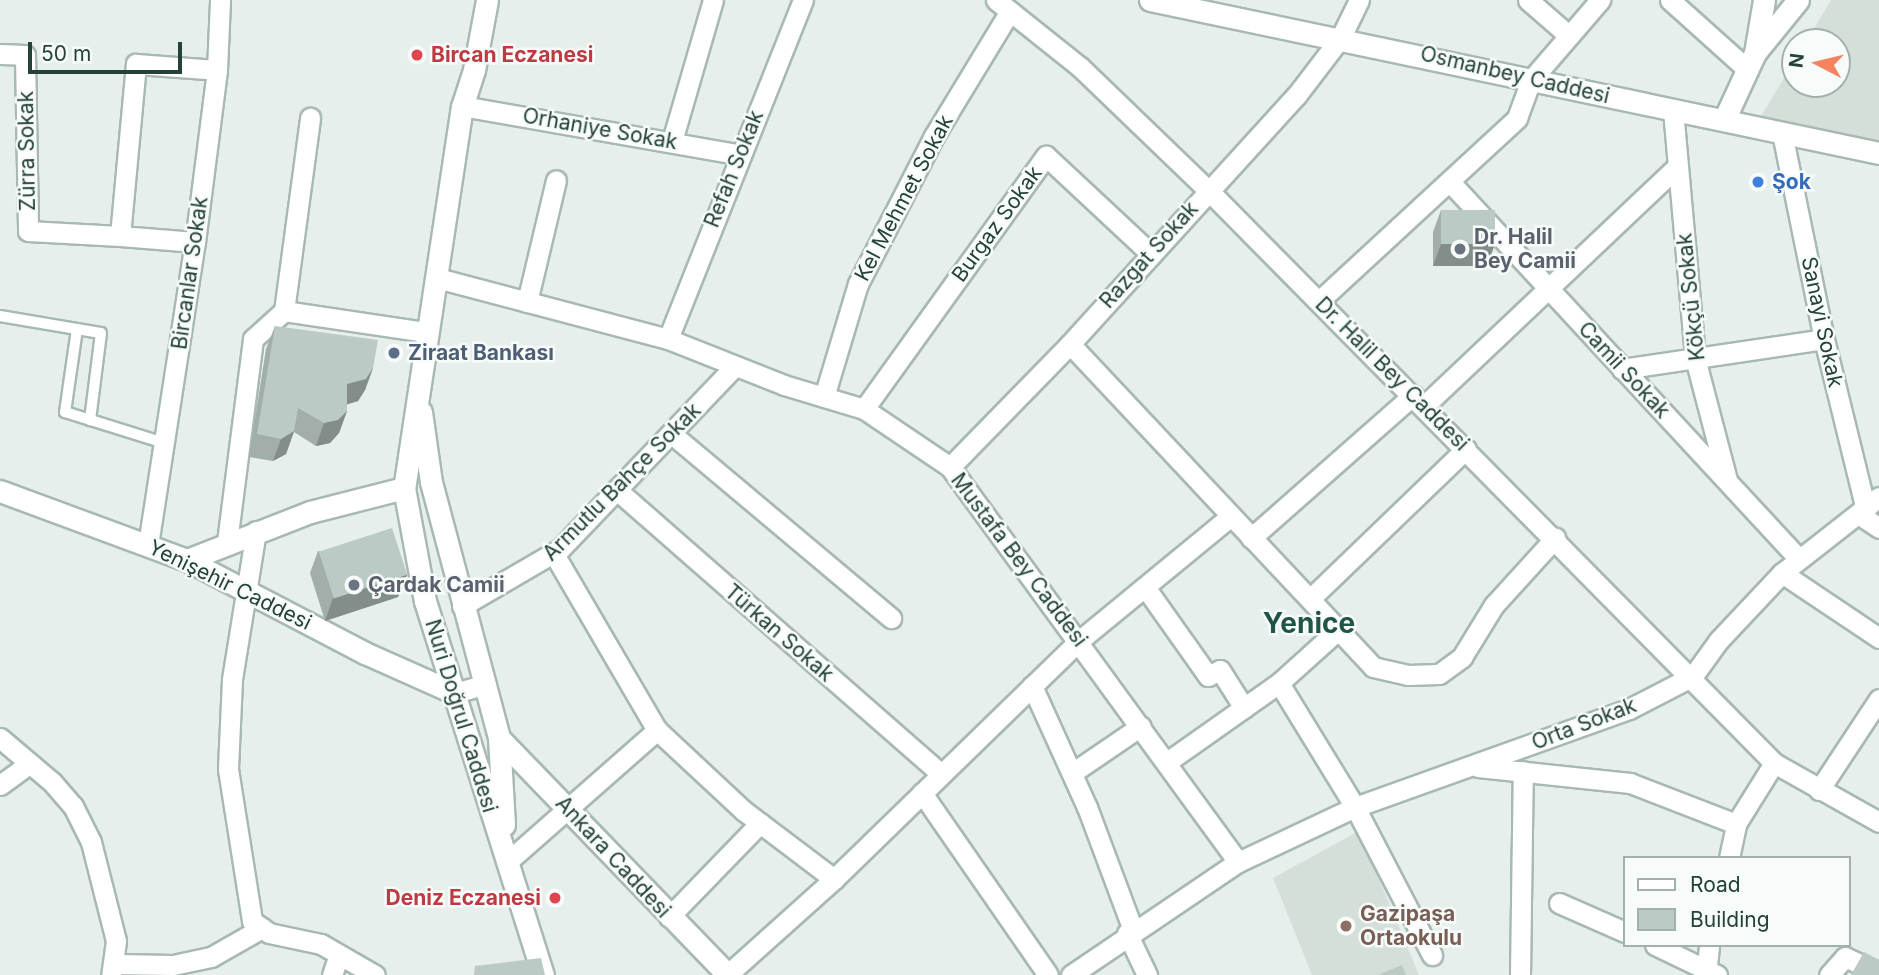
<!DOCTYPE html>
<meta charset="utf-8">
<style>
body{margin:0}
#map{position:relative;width:1879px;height:975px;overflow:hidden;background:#e6efeb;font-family:Inter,sans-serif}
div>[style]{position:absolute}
.built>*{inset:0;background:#d4dfda}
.roads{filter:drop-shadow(2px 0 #a8b8b2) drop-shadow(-2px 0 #a8b8b2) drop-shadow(0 2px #a8b8b2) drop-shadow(0 -2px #a8b8b2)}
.service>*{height:10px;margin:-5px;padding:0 5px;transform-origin:5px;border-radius:5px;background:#fff}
.minor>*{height:19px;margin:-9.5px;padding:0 9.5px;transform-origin:9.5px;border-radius:9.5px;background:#fff}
.tertiary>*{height:21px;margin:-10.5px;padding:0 10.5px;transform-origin:10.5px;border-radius:10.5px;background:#fff}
.secondary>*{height:21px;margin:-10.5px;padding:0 10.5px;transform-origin:10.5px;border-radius:10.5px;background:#fff}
.wall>*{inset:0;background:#a1aea9}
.shaded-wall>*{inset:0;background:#838d89}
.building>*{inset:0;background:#bbcac4;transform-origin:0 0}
.dots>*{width:19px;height:19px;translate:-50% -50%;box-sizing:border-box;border:4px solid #f7fbf9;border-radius:50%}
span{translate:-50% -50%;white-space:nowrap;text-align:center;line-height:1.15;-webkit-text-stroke:5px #f7fbf9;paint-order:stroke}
.health-label{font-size:21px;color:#be3a42;font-weight:700}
.left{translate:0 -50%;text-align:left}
.right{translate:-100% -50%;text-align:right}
.street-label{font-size:21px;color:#24423a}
.shop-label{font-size:21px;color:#366cbe;font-weight:700}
.worship-label{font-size:21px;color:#5b616d;font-weight:700}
.service-label{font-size:21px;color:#4e5e75;font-weight:700}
.education-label{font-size:21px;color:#785e54;font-weight:700}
.district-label{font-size:28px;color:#1f5548;font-weight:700}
.legend{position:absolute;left:1623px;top:856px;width:228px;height:91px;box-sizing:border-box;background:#f7fbf9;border:2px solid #a3b1ad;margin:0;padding:9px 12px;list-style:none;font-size:21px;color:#24423a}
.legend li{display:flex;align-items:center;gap:14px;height:35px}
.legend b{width:35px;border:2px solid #a3b1ad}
.north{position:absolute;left:1781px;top:28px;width:70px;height:70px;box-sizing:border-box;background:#f7fbf9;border:2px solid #a3b1ad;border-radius:50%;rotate:277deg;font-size:19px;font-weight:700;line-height:28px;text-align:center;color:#24423a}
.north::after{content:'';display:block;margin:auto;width:24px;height:32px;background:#f4845f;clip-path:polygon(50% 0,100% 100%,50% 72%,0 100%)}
.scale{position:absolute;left:28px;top:42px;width:154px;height:32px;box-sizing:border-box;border:4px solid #24423a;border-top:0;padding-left:9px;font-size:21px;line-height:24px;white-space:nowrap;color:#24423a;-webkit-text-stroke:5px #f7fbf9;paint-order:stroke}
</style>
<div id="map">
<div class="built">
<div style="clip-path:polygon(1831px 0,1879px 0,1879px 146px,1761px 116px,1795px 60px,1795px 84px,1837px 84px,1837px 42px,1806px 42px)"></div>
<div style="clip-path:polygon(1359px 831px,1419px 975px,1312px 975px,1273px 878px)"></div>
</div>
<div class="roads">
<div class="service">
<div style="left:0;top:316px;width:102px;rotate:9.6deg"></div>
<div style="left:101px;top:333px;width:88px;rotate:97.2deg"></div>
<div style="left:77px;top:329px;width:84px;rotate:98.2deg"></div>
<div style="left:65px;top:412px;width:104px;rotate:17.4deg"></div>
</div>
<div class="minor">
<div style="left:996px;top:0;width:107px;rotate:38.6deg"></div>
<div style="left:1080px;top:67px;width:178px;rotate:43.9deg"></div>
<div style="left:1208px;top:190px;width:805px;rotate:45.35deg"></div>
<div style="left:1774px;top:763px;width:120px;rotate:29.3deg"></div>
<div style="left:1528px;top:0;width:52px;rotate:41.1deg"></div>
<div style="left:1670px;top:0;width:105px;rotate:41.9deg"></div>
<div style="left:0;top:54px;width:25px;rotate:2deg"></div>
<div style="left:25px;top:55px;width:176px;rotate:89deg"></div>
<div style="left:28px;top:231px;width:92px;rotate:3.1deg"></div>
<div style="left:462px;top:106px;width:280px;rotate:9.9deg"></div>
<div style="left:1673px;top:110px;width:249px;rotate:84.9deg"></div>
<div style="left:1695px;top:358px;width:126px;rotate:75.3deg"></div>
<div style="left:1782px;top:133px;width:210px;rotate:78.5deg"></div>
<div style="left:1824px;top:339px;width:176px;rotate:76.2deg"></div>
<div style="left:672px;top:141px;width:147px;rotate:-73.8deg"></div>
<div style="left:1450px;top:182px;width:512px;rotate:47.21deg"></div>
<div style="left:195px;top:242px;width:75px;rotate:-175.4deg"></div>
<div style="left:120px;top:236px;width:173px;rotate:-84.7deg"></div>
<div style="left:136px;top:64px;width:81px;rotate:4.2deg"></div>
<div style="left:437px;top:278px;width:239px;rotate:14.8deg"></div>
<div style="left:668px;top:339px;width:125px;rotate:21.6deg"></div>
<div style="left:784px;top:385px;width:84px;rotate:16.7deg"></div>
<div style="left:864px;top:409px;width:104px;rotate:34deg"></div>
<div style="left:950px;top:467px;width:489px;rotate:53.9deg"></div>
<div style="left:1319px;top:301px;width:270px;rotate:-42.7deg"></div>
<div style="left:1517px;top:118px;width:40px;rotate:-69.8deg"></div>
<div style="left:1531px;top:80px;width:106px;rotate:-49.2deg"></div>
<div style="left:527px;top:302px;width:125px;rotate:-76.6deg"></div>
<div style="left:284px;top:311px;width:144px;rotate:8.4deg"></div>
<div style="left:668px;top:339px;width:365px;rotate:-68.3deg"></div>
<div style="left:1070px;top:344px;width:443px;rotate:46.8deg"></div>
<div style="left:1373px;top:667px;width:36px;rotate:13deg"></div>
<div style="left:1408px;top:675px;width:31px;rotate:-2deg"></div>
<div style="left:1439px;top:674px;width:29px;rotate:-36deg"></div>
<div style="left:1462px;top:657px;width:61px;rotate:-58.4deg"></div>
<div style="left:1494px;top:605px;width:91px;rotate:-47.7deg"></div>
<div style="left:1622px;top:369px;width:204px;rotate:-8.4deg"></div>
<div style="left:824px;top:397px;width:118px;rotate:-73.3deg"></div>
<div style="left:858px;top:284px;width:166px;rotate:-62.8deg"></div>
<div style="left:934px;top:136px;width:146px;rotate:-58.7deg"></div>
<div style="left:1424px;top:406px;width:349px;rotate:-43.4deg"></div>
<div style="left:864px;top:409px;width:312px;rotate:-54.3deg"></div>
<div style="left:1046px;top:156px;width:144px;rotate:43deg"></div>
<div style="left:673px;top:435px;width:285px;rotate:40deg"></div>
<div style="left:950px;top:467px;width:172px;rotate:-45.7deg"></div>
<div style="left:1070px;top:344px;width:336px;rotate:-47.7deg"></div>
<div style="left:1296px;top:96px;width:74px;rotate:-52.7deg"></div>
<div style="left:1341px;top:37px;width:41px;rotate:-64.1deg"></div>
<div style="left:618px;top:491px;width:429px;rotate:41.2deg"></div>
<div style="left:1860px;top:515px;width:23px;rotate:34deg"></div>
<div style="left:256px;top:531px;width:151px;rotate:99.2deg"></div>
<div style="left:232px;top:680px;width:89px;rotate:92.6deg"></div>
<div style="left:228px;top:769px;width:154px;rotate:81deg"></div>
<div style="left:252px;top:921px;width:21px;rotate:35deg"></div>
<div style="left:269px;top:933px;width:53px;rotate:11.9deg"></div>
<div style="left:321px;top:944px;width:62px;rotate:29.9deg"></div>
<div style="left:1251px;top:538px;width:216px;rotate:-41.4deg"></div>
<div style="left:227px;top:542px;width:205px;rotate:-82.7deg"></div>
<div style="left:253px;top:339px;width:42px;rotate:-42.1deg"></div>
<div style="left:284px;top:311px;width:195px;rotate:-82.3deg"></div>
<div style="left:148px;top:545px;width:307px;rotate:-81.2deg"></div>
<div style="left:195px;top:242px;width:173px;rotate:-82.7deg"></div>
<div style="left:217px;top:70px;width:70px;rotate:-87.5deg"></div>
<div style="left:554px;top:554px;width:204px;rotate:59.7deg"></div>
<div style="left:657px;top:730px;width:119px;rotate:43deg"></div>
<div style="left:744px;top:811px;width:113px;rotate:37.1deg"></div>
<div style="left:1782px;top:573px;width:117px;rotate:33.8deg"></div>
<div style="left:1145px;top:587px;width:109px;rotate:54.7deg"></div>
<div style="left:1208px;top:676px;width:13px;rotate:-27deg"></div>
<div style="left:1220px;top:670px;width:45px;rotate:57.7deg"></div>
<div style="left:1311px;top:598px;width:215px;rotate:-43.9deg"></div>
<div style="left:462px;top:606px;width:113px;rotate:-30.2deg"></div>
<div style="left:560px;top:549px;width:253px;rotate:-46.3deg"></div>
<div style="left:1279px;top:683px;width:145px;rotate:58.5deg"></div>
<div style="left:1355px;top:807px;width:167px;rotate:62.5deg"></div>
<div style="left:1032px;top:686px;width:133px;rotate:65.6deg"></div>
<div style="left:1087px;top:807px;width:131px;rotate:69.5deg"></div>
<div style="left:455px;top:693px;width:32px;rotate:-16deg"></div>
<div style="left:0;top:738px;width:68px;rotate:40.2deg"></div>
<div style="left:52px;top:782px;width:32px;rotate:49deg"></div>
<div style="left:73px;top:806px;width:40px;rotate:63.4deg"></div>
<div style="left:91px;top:842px;width:102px;rotate:75.8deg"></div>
<div style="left:116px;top:941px;width:34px;rotate:98deg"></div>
<div style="left:1167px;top:762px;width:137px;rotate:-35.2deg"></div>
<div style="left:1279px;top:683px;width:82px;rotate:-42deg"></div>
<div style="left:1478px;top:767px;width:153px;rotate:6deg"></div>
<div style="left:1630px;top:783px;width:114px;rotate:21.1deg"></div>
<div style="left:1072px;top:773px;width:83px;rotate:-34.3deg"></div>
<div style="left:0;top:785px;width:36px;rotate:-36deg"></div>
<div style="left:1819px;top:790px;width:109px;rotate:-56.6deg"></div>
<div style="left:922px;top:793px;width:221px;rotate:55.3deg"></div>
<div style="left:1729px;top:858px;width:35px;rotate:-78deg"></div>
<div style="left:1736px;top:824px;width:72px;rotate:-58.1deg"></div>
<div style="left:507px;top:862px;width:200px;rotate:-41.3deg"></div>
<div style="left:1559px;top:903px;width:72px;rotate:23.7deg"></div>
<div style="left:669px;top:917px;width:131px;rotate:-45.9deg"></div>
<div style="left:1127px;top:933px;width:47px;rotate:64.5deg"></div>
<div style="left:1655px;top:945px;width:69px;rotate:25.8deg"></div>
<div style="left:116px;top:964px;width:57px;rotate:1deg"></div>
<div style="left:173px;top:965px;width:39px;rotate:-12deg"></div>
<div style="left:211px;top:957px;width:59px;rotate:-29.6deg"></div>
<div style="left:332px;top:975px;width:21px;rotate:-71deg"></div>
<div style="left:727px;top:975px;width:144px;rotate:-41.9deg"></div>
<div style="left:834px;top:879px;width:343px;rotate:-44.2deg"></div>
<div style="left:1080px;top:640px;width:195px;rotate:-39.4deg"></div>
<div style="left:1071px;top:975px;width:202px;rotate:-34.1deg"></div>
<div style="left:1238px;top:862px;width:129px;rotate:-25.2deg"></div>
<div style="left:1355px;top:807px;width:291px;rotate:-19.7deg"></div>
<div style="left:1629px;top:709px;width:72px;rotate:-27.3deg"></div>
<div style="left:1693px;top:676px;width:44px;rotate:-54.2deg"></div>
<div style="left:1719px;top:640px;width:92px;rotate:-46.8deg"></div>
<div style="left:1782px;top:573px;width:123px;rotate:-38.1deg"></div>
<div style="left:1520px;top:975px;width:204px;rotate:-89.2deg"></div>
<div style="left:1706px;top:975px;width:30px;rotate:-84deg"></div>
<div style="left:1829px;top:975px;width:24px;rotate:-48deg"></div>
<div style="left:1845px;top:957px;width:38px;rotate:25deg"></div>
</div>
<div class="tertiary">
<div style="left:1150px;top:0;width:745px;rotate:11.85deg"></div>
<div style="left:1755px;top:53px;width:54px;rotate:-80.4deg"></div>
<div style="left:1724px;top:120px;width:74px;rotate:-65.2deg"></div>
<div style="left:1755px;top:53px;width:68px;rotate:-50.9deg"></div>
<div style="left:0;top:491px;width:199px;rotate:20.3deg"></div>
<div style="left:187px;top:560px;width:201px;rotate:27.6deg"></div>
<div style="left:365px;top:653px;width:98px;rotate:24deg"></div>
<div style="left:187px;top:560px;width:132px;rotate:-21.3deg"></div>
<div style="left:310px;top:512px;width:97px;rotate:-14.3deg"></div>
<div style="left:499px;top:738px;width:330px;rotate:46deg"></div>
</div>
<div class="secondary">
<div style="left:487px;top:0;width:71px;rotate:100.5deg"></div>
<div style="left:474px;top:70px;width:38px;rotate:108deg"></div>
<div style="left:462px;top:106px;width:386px;rotate:98.6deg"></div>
<div style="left:404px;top:488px;width:115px;rotate:79.5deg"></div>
<div style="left:425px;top:601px;width:392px;rotate:72.5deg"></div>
<div style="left:421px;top:412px;width:71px;rotate:81.9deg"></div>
<div style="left:431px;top:482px;width:265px;rotate:75.1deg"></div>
<div style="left:499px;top:738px;width:87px;rotate:86.7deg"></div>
</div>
</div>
<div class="wall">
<div style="clip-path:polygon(1441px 210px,1487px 266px,1433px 266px,1433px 232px)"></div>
<div style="clip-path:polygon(275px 326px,373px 368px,365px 390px,358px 401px,347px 404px,347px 411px,339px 433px,330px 443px,316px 446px,294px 432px,286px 454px,273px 461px,249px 457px,266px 349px)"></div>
<div style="clip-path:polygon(318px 551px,407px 575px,398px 597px,325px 621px,310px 573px)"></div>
</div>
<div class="shaded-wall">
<div style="clip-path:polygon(1441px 244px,1495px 244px,1487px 266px,1433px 266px)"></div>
<div style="clip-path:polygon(373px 368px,365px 390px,358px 401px,339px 407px,347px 384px)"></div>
<div style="clip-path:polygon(347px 411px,339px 433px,330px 443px,316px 446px,324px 423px)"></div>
<div style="clip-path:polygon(294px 431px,286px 454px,273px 461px,281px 439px)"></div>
<div style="clip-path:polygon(407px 575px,398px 597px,325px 621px,333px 598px)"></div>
</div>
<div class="building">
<div style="left:1441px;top:210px;width:54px;height:34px"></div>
<div style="clip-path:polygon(275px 326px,378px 340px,373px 368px,366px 379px,347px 384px,347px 411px,338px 420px,324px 423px,298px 408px,294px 431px,281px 439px,257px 434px)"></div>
<div style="left:392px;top:528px;width:49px;height:77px;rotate:72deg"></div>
<div style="clip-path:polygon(1864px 952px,1879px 960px,1879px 975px,1851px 975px)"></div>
<div style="clip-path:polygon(541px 958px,545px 975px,474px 975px,475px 966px)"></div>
<div style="clip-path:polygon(1402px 965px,1406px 975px,1378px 975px)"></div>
</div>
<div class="dots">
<div style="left:417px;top:55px;background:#e0444e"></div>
<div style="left:1758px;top:182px;background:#3f7fe0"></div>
<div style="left:1460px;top:249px;background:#6b7280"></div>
<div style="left:394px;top:353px;background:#5c6f8a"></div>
<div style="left:354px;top:585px;background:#6b7280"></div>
<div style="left:555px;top:898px;background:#e0444e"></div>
<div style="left:1346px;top:926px;background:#8d6e63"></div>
</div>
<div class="health-label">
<span class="left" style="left:431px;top:55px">Bircan Eczanesi</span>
<span class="right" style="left:541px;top:898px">Deniz Eczanesi</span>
</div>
<div class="street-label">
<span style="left:1515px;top:75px;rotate:13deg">Osmanbey Caddesi</span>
<span style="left:600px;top:129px;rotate:10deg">Orhaniye Sokak</span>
<span style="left:27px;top:151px;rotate:-91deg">Zürra Sokak</span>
<span style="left:734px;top:169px;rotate:-68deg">Refah Sokak</span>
<span style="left:904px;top:198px;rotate:-62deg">Kel Mehmet Sokak</span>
<span style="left:997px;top:224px;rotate:-54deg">Burgaz Sokak</span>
<span style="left:1149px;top:255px;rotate:-48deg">Razgat Sokak</span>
<span style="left:190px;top:273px;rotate:-82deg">Bircanlar Sokak</span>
<span style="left:1691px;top:297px;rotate:-96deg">Kökçü Sokak</span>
<span style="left:1822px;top:322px;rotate:78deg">Sanayi Sokak</span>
<span style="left:1624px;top:370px;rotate:47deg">Camii Sokak</span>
<span style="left:1392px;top:374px;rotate:45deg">Dr. Halil Bey Caddesi</span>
<span style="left:622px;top:482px;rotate:-45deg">Armutlu Bahçe Sokak</span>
<span style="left:1019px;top:560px;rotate:53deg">Mustafa Bey Caddesi</span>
<span style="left:230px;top:585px;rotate:26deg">Yenişehir Caddesi</span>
<span style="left:779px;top:633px;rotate:41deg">Türkan Sokak</span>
<span style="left:461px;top:716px;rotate:73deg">Nuri Doğrul Caddesi</span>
<span style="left:1584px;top:724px;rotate:-21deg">Orta Sokak</span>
<span style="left:613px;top:857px;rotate:47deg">Ankara Caddesi</span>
</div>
<div class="shop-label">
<span class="left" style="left:1772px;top:182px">Şok</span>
</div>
<div class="worship-label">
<span class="left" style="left:1474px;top:249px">Dr. Halil<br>Bey Camii</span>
<span class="left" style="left:368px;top:585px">Çardak Camii</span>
</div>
<div class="service-label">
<span class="left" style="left:408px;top:353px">Ziraat Bankası</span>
</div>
<div class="education-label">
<span class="left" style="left:1360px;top:926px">Gazipaşa<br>Ortaokulu</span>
</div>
<div class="district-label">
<span style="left:1309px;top:623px">Yenice</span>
</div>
<ul class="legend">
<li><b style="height:9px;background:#fff"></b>Road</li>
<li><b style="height:19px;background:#bbcac4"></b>Building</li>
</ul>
<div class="north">N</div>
<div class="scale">50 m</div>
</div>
